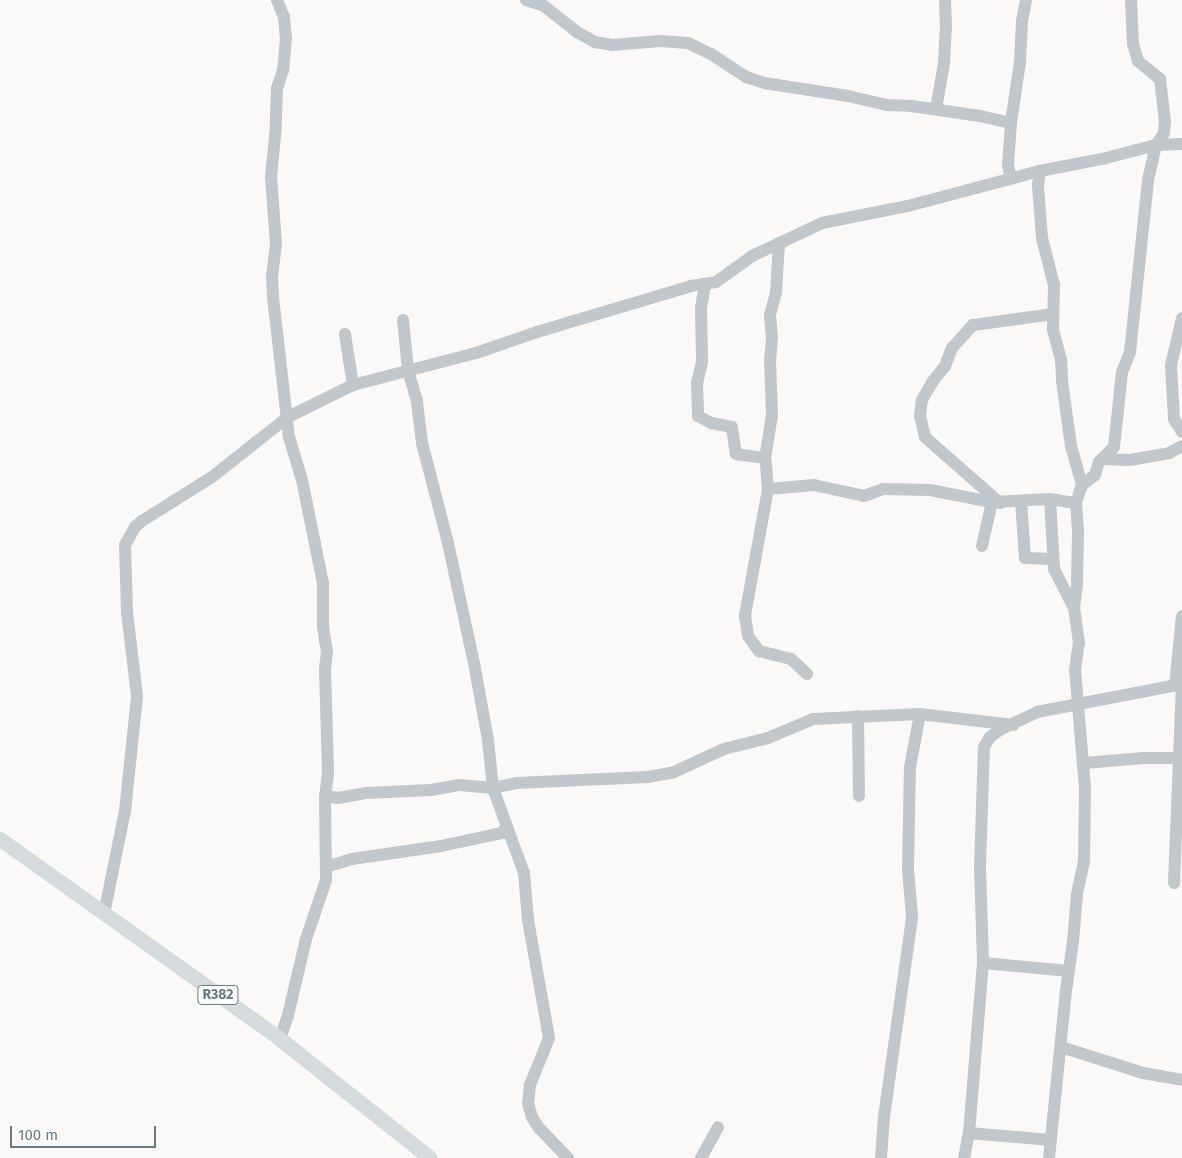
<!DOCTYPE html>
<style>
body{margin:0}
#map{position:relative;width:1182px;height:1158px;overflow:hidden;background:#faf9f7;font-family:"Fira Sans",sans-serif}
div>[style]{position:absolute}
.minor>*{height:12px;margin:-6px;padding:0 6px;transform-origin:6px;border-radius:6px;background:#c1c7ca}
.major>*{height:15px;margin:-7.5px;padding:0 7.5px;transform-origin:7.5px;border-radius:7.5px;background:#d6dcde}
span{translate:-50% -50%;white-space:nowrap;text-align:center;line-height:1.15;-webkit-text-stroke:5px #fff;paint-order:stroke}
.shield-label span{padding:1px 4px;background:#fff;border:1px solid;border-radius:4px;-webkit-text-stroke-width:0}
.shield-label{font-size:14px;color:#657a82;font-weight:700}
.scale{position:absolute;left:10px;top:1126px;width:146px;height:22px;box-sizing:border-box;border:2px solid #657a82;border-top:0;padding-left:6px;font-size:15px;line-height:18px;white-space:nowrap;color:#657a82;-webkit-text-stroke:4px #fff;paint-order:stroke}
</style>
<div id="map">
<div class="minor">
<div style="left:277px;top:0;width:18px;rotate:68deg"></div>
<div style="left:284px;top:17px;width:21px;rotate:85deg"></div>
<div style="left:286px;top:38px;width:32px;rotate:95deg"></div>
<div style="left:283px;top:70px;width:19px;rotate:108deg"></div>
<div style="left:277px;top:88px;width:38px;rotate:92deg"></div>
<div style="left:276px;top:126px;width:51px;rotate:95.6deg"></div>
<div style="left:271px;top:177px;width:67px;rotate:85.7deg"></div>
<div style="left:276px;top:244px;width:33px;rotate:97deg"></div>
<div style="left:272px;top:277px;width:20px;rotate:87deg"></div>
<div style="left:273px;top:297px;width:141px;rotate:83.5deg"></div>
<div style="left:289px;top:437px;width:45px;rotate:73.2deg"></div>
<div style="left:302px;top:480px;width:105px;rotate:78.5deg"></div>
<div style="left:323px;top:583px;width:44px;rotate:90deg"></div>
<div style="left:323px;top:627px;width:25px;rotate:81deg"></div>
<div style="left:327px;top:652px;width:17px;rotate:97deg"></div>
<div style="left:325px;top:669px;width:104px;rotate:88.3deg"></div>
<div style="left:328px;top:773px;width:23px;rotate:97deg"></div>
<div style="left:325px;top:796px;width:84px;rotate:89.3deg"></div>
<div style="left:326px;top:880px;width:62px;rotate:108.7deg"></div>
<div style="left:306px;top:939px;width:78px;rotate:103.3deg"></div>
<div style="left:288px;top:1015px;width:25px;rotate:108deg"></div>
<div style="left:526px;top:0;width:19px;rotate:18deg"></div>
<div style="left:544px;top:6px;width:42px;rotate:38.2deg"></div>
<div style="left:577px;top:32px;width:21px;rotate:29deg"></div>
<div style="left:595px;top:42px;width:17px;rotate:10deg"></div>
<div style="left:612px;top:45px;width:48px;rotate:-4.8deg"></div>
<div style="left:660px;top:41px;width:28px;rotate:4deg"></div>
<div style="left:688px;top:43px;width:25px;rotate:26deg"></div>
<div style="left:711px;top:54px;width:42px;rotate:33.3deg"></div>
<div style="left:746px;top:77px;width:19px;rotate:18deg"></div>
<div style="left:764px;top:83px;width:85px;rotate:8.8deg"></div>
<div style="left:848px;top:96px;width:39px;rotate:13deg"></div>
<div style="left:886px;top:105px;width:25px;rotate:2deg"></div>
<div style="left:911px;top:106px;width:70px;rotate:8.2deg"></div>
<div style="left:980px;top:116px;width:32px;rotate:13deg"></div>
<div style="left:936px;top:109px;width:47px;rotate:-80.1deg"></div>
<div style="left:944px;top:63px;width:35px;rotate:-87deg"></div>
<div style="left:946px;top:28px;width:28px;rotate:-92deg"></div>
<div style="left:1040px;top:171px;width:15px;rotate:98deg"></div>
<div style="left:1038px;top:186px;width:52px;rotate:85.6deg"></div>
<div style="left:1042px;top:238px;width:49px;rotate:75.7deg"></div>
<div style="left:1054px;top:285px;width:45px;rotate:91.3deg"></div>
<div style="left:1053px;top:330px;width:30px;rotate:75deg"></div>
<div style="left:1061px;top:359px;width:22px;rotate:87deg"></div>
<div style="left:1062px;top:381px;width:66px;rotate:82.1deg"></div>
<div style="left:1071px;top:446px;width:41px;rotate:74.2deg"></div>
<div style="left:1011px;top:178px;width:13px;rotate:-103deg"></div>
<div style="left:1008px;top:165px;width:42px;rotate:-85.9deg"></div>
<div style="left:1011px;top:123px;width:62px;rotate:-81.6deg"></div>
<div style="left:1020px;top:62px;width:41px;rotate:-87.2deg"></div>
<div style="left:1022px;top:21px;width:21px;rotate:-79deg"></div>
<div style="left:705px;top:285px;width:23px;rotate:100deg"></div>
<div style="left:701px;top:308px;width:54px;rotate:88.9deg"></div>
<div style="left:702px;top:362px;width:22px;rotate:103deg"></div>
<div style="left:697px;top:383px;width:33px;rotate:88deg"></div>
<div style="left:698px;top:416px;width:15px;rotate:28deg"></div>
<div style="left:711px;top:423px;width:21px;rotate:11deg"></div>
<div style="left:732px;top:427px;width:27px;rotate:82deg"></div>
<div style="left:736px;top:454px;width:28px;rotate:8deg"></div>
<div style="left:764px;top:458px;width:5px;rotate:68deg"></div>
<div style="left:766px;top:463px;width:26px;rotate:86deg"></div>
<div style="left:768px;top:489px;width:129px;rotate:100.3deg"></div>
<div style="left:745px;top:616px;width:20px;rotate:81deg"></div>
<div style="left:748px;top:636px;width:19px;rotate:54deg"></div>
<div style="left:759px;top:651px;width:33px;rotate:14deg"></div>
<div style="left:791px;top:659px;width:22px;rotate:43deg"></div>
<div style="left:1182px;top:318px;width:48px;rotate:103.2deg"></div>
<div style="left:1171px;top:365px;width:54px;rotate:86.8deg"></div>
<div style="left:1174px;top:419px;width:15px;rotate:58deg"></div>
<div style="left:403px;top:320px;width:50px;rotate:84.3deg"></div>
<div style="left:408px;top:370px;width:33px;rotate:74deg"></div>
<div style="left:417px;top:402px;width:41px;rotate:83deg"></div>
<div style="left:422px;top:443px;width:103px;rotate:75.4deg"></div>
<div style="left:448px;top:543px;width:123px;rotate:77.8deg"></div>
<div style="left:474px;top:663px;width:78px;rotate:79.7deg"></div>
<div style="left:488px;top:740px;width:48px;rotate:84.1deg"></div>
<div style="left:493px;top:788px;width:90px;rotate:70deg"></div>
<div style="left:524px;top:873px;width:47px;rotate:85.1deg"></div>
<div style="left:528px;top:920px;width:120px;rotate:79.9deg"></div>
<div style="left:549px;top:1038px;width:51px;rotate:112deg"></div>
<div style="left:530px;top:1085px;width:18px;rotate:96deg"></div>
<div style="left:528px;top:1103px;width:15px;rotate:74deg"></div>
<div style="left:532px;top:1117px;width:13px;rotate:58deg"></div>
<div style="left:539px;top:1128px;width:42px;rotate:46deg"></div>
<div style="left:345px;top:334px;width:52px;rotate:81.1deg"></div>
<div style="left:765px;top:459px;width:45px;rotate:-81deg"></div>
<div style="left:772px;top:415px;width:54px;rotate:-92.1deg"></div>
<div style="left:770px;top:361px;width:23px;rotate:-85deg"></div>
<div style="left:772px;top:338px;width:23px;rotate:-95deg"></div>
<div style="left:770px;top:315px;width:23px;rotate:-75deg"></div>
<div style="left:776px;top:293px;width:50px;rotate:-86.6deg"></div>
<div style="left:1102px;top:459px;width:28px;rotate:2deg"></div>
<div style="left:1130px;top:460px;width:40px;rotate:-10deg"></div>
<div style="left:1169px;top:453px;width:15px;rotate:-28deg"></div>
<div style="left:768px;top:489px;width:46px;rotate:-5deg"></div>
<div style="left:814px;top:485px;width:51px;rotate:12.4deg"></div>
<div style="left:864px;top:496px;width:20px;rotate:-20deg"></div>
<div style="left:883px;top:489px;width:47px;rotate:1.2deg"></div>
<div style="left:930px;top:490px;width:63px;rotate:11deg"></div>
<div style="left:992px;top:502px;width:58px;rotate:-3deg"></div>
<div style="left:1050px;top:499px;width:26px;rotate:9deg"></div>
<div style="left:1050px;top:499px;width:70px;rotate:86.7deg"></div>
<div style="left:1054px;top:569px;width:44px;rotate:62.9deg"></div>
<div style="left:1021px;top:501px;width:57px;rotate:86deg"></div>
<div style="left:1025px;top:558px;width:28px;rotate:2deg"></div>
<div style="left:1000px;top:503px;width:100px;rotate:-138.7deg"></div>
<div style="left:925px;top:437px;width:22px;rotate:-103deg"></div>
<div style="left:920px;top:416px;width:16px;rotate:-83deg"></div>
<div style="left:922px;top:400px;width:22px;rotate:-60deg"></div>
<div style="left:933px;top:381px;width:19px;rotate:-51deg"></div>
<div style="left:945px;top:366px;width:19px;rotate:-69deg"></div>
<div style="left:952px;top:348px;width:31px;rotate:-48deg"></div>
<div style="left:973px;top:325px;width:81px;rotate:-7.8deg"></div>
<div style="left:982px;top:546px;width:45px;rotate:-77.2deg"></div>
<div style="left:1175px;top:686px;width:70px;rotate:-84.3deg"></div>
<div style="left:858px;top:716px;width:80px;rotate:89.3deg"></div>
<div style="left:1084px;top:763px;width:60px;rotate:-4.8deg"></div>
<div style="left:1144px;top:758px;width:38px"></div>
<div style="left:325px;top:796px;width:13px;rotate:9deg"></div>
<div style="left:338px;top:798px;width:28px;rotate:-10deg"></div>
<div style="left:366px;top:793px;width:65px;rotate:-2.6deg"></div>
<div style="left:431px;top:790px;width:28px;rotate:-10deg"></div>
<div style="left:459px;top:785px;width:34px;rotate:5deg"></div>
<div style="left:493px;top:788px;width:24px;rotate:-12deg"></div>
<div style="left:516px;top:783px;width:131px;rotate:-2.6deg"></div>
<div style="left:647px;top:777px;width:27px;rotate:-10deg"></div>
<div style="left:674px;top:772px;width:55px;rotate:-24.7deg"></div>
<div style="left:724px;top:749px;width:45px;rotate:-14deg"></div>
<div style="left:768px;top:738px;width:49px;rotate:-22.9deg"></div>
<div style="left:813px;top:719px;width:107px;rotate:-2.7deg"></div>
<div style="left:920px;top:714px;width:94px;rotate:6.7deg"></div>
<div style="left:326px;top:867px;width:27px;rotate:-17deg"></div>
<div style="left:352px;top:859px;width:90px;rotate:-8.3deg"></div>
<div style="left:441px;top:846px;width:57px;rotate:-12.1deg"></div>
<div style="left:497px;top:834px;width:5px;rotate:-11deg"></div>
<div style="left:502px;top:833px;width:7px;rotate:-56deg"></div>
<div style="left:1174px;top:883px;width:197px;rotate:-87.7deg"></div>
<div style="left:104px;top:914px;width:105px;rotate:-78.5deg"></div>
<div style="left:125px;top:811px;width:116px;rotate:-84deg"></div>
<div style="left:137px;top:696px;width:85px;rotate:-96.8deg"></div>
<div style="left:127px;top:612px;width:67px;rotate:-91.7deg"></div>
<div style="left:125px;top:545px;width:21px;rotate:-61deg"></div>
<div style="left:135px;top:527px;width:9px;rotate:-41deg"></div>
<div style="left:142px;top:521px;width:83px;rotate:-32.2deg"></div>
<div style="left:212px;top:477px;width:97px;rotate:-38.3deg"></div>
<div style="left:288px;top:417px;width:72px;rotate:-26.2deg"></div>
<div style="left:353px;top:385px;width:127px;rotate:-14.6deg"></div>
<div style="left:476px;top:353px;width:65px;rotate:-19deg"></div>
<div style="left:537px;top:332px;width:161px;rotate:-16.6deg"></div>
<div style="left:691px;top:286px;width:25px;rotate:-9deg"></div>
<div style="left:716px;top:282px;width:44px;rotate:-35.8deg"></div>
<div style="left:752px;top:256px;width:77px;rotate:-25.2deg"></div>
<div style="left:822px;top:223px;width:88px;rotate:-11.2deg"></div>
<div style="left:908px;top:206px;width:137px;rotate:-14.9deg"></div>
<div style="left:1040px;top:171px;width:67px;rotate:-11.1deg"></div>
<div style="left:1106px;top:158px;width:52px;rotate:-14.6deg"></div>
<div style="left:1156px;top:145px;width:26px;rotate:-2deg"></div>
<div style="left:983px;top:963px;width:86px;rotate:5.3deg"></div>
<div style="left:1061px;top:1047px;width:86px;rotate:17.6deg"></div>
<div style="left:1143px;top:1073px;width:40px;rotate:10deg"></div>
<div style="left:969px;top:1133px;width:82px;rotate:4.9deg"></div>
<div style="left:701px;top:1158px;width:35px;rotate:-61deg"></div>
<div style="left:881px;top:1158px;width:41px;rotate:-85.8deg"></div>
<div style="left:884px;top:1117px;width:202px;rotate:-82deg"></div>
<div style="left:912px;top:917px;width:48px;rotate:-94.8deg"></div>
<div style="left:908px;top:869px;width:102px;rotate:-88.9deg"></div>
<div style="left:910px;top:767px;width:54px;rotate:-79.3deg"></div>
<div style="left:964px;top:1158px;width:25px;rotate:-79deg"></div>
<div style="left:969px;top:1133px;width:171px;rotate:-85.3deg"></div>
<div style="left:983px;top:963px;width:96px;rotate:-91.8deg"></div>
<div style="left:980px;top:867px;width:120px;rotate:-88.1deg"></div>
<div style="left:984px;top:747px;width:12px;rotate:-59deg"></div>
<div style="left:990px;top:737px;width:14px;rotate:-36deg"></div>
<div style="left:1001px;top:729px;width:40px;rotate:-25deg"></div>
<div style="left:1037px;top:712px;width:148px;rotate:-10.9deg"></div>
<div style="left:1049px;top:1158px;width:168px;rotate:-84.2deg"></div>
<div style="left:1066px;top:991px;width:50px;rotate:-82deg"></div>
<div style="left:1073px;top:941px;width:47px;rotate:-85.1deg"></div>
<div style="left:1077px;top:894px;width:35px;rotate:-78deg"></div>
<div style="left:1084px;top:860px;width:72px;rotate:-89.2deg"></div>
<div style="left:1085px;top:788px;width:118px;rotate:-94.8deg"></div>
<div style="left:1075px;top:670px;width:27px;rotate:-82deg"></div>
<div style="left:1079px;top:643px;width:35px;rotate:-98deg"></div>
<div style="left:1074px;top:608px;width:24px;rotate:-83deg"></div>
<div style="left:1077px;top:584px;width:53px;rotate:-88.9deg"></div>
<div style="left:1078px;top:531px;width:28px;rotate:-94deg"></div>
<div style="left:1076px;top:503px;width:19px;rotate:-72deg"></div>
<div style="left:1082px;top:485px;width:16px;rotate:-38deg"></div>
<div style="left:1095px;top:475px;width:14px;rotate:-73deg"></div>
<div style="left:1099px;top:462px;width:21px;rotate:-45deg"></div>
<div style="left:1114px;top:447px;width:75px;rotate:-83.9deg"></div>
<div style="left:1122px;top:372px;width:22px;rotate:-68deg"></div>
<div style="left:1130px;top:352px;width:173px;rotate:-84deg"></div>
<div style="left:1148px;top:180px;width:36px;rotate:-77deg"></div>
<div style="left:1156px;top:145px;width:14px;rotate:-56deg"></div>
<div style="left:1164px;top:133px;width:11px;rotate:-85deg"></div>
<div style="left:1165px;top:122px;width:43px;rotate:-96.6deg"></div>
<div style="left:1160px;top:79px;width:28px;rotate:-141deg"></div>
<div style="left:1138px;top:61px;width:18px;rotate:-106deg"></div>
<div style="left:1133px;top:44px;width:44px;rotate:-92.6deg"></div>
</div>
<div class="major">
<div style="left:0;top:839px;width:344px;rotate:35.5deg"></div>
<div style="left:280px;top:1039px;width:191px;rotate:38.4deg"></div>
</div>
<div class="shield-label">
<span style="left:218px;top:995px">R382</span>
</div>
<div class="scale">100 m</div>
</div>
